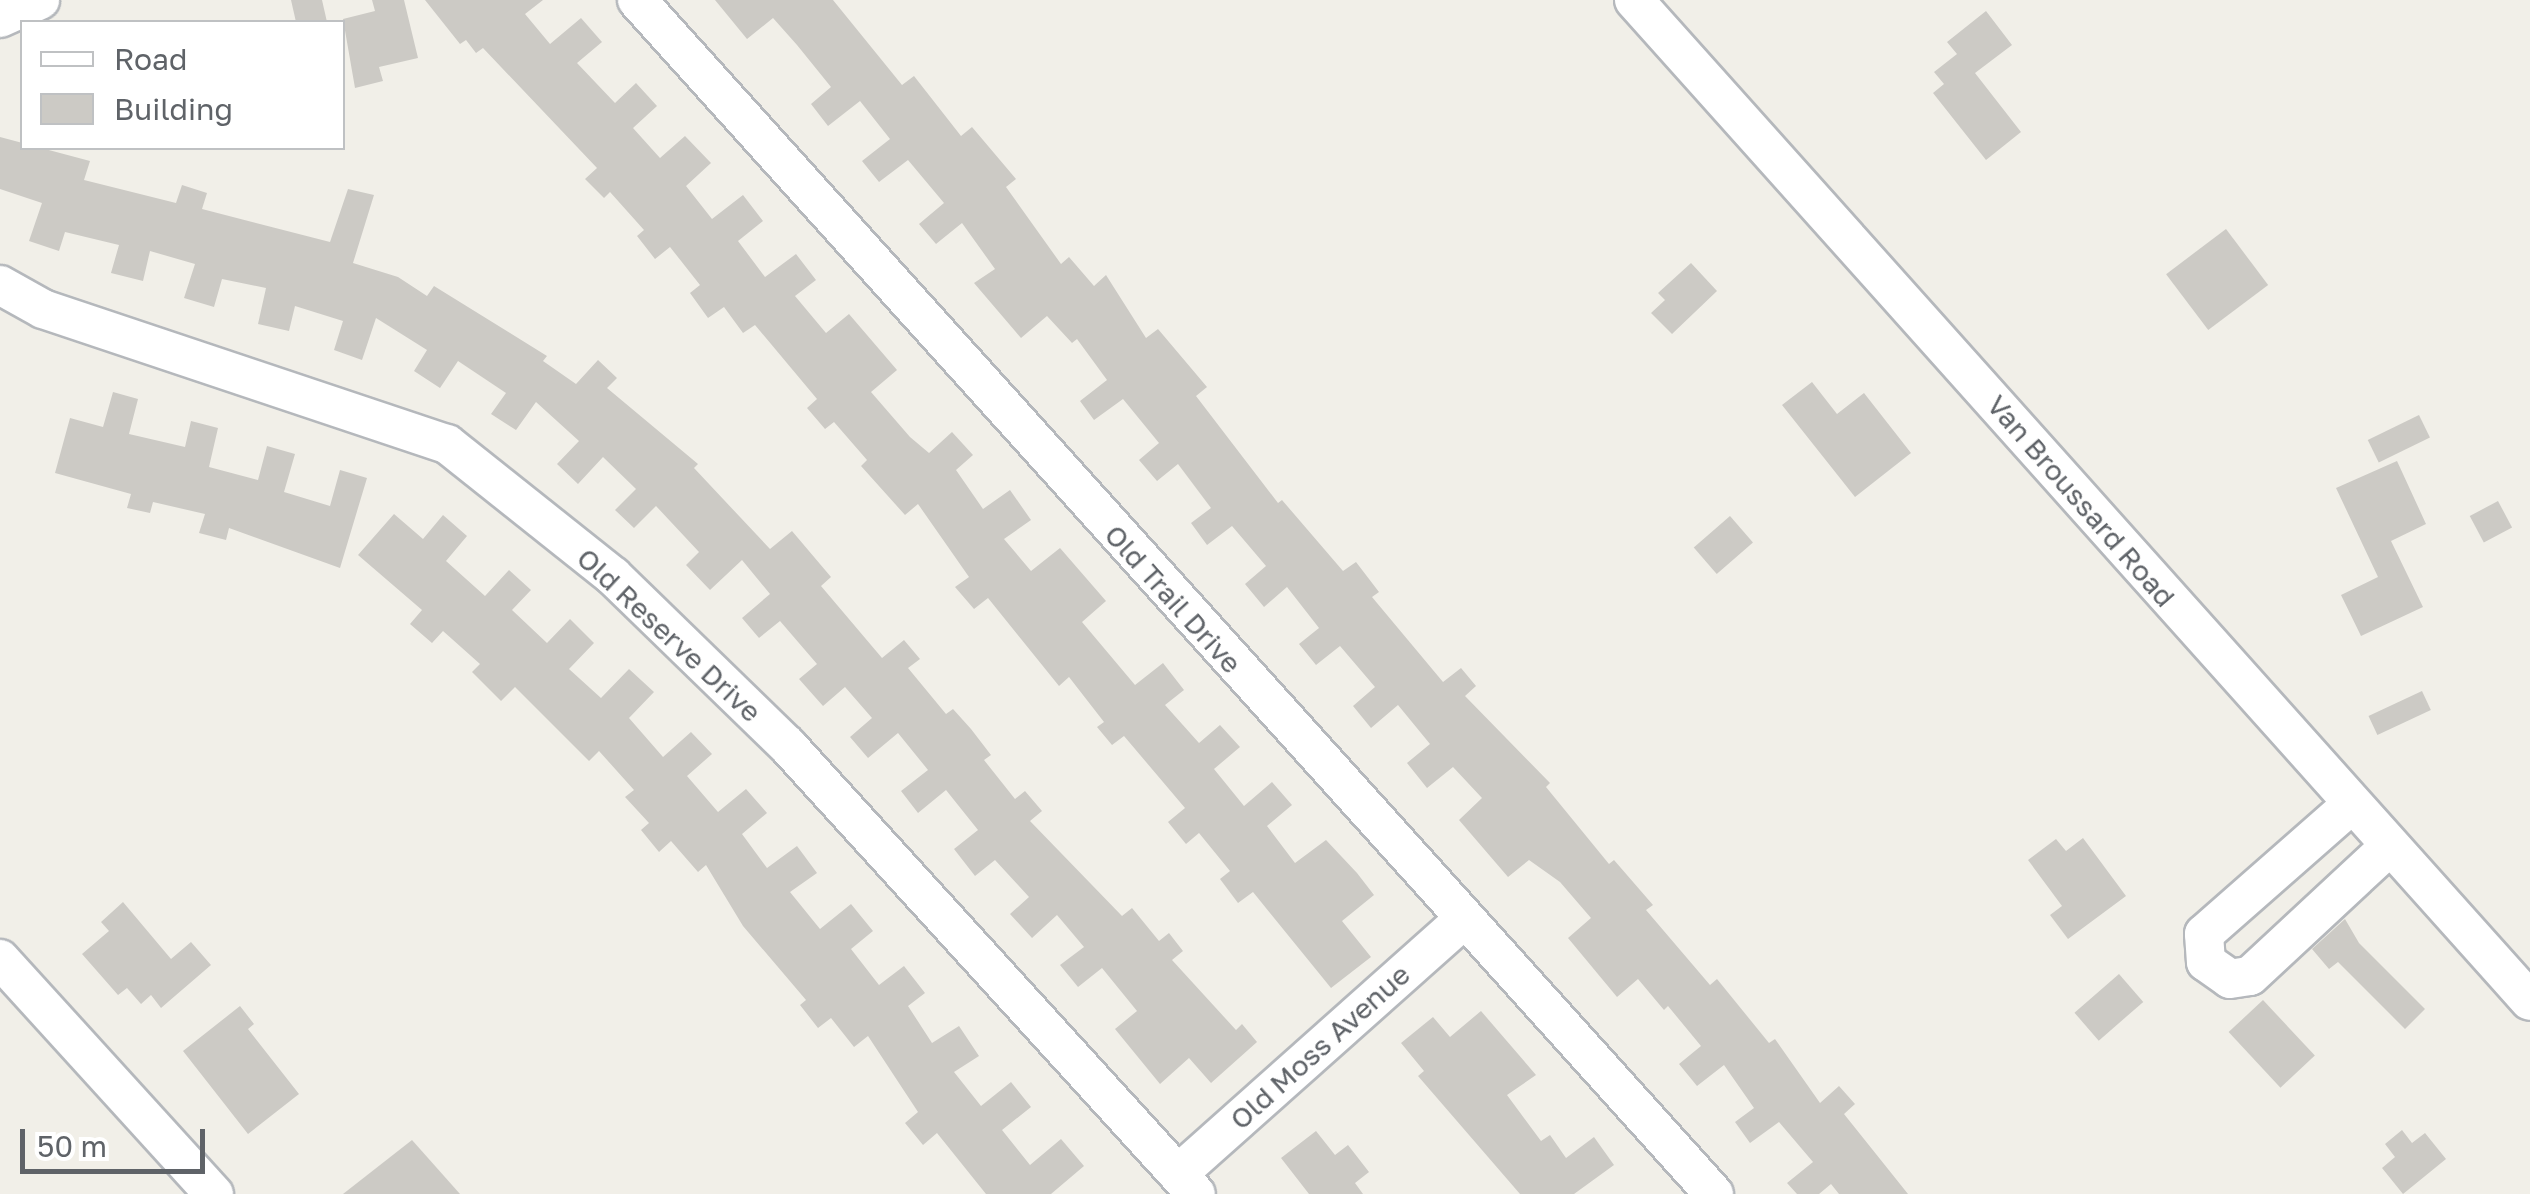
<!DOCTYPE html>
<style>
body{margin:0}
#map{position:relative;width:2530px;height:1194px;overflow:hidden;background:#f1efe8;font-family:"Golos Text",sans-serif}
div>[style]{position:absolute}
.building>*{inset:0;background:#cccac5;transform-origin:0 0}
.roads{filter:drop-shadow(2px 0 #b5b8bc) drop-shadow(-2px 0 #b5b8bc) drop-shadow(0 2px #b5b8bc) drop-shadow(0 -2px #b5b8bc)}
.minor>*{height:38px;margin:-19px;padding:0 19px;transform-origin:19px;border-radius:19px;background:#fff}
span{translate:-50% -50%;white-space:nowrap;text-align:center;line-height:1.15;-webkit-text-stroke:8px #fff;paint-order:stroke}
.street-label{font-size:28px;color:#5f6368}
.legend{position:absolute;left:20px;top:20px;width:325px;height:130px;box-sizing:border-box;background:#fff;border:2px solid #bfc1c3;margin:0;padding:12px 18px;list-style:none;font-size:30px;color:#5f6368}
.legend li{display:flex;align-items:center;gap:20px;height:50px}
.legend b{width:50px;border:2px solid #bfc1c3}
.scale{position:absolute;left:20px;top:1129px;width:185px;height:45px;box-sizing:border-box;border:5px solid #5f6368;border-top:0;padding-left:12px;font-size:30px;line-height:35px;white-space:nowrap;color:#5f6368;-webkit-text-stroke:8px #fff;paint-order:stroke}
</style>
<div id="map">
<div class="building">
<div style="clip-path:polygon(291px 0,322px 0,327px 22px,296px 22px)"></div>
<div style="clip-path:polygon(372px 0,404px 0,418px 58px,379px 67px,383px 81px,355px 88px,343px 19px,375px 11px)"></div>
<div style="clip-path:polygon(425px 0,543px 0,525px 14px,550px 44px,581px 18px,602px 42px,577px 63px,615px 103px,636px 83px,657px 106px,633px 128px,660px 158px,685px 136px,711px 163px,686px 186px,712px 219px,743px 195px,763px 221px,738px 241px,765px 277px,796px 254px,816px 280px,795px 296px,826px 333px,849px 314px,897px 370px,871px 392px,910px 437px,929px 453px,952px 432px,973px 455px,956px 470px,983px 509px,1010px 490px,1031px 520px,1004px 539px,1031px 571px,1060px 548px,1106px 601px,1082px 622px,1135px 685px,1163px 663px,1184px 690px,1165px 705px,1199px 743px,1220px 725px,1240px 747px,1214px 769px,1244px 806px,1272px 782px,1292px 805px,1267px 826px,1295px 863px,1326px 840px,1357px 873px,1374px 895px,1342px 921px,1371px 957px,1331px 988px,1253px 892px,1238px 903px,1220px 879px,1230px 871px,1199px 833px,1186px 844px,1168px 822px,1185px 808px,1124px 736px,1112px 745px,1097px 727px,1104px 722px,1069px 677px,1059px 686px,988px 598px,974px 609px,955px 587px,969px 577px,918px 504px,905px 515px,861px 466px,867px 460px,834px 422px,825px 429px,807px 408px,817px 399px,755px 325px,743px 333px,724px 307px,708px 318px,690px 293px,700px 285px,670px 247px,655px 259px,637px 236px,644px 230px,610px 192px,604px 198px,585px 179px,597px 168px,483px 48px,476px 53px,466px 40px,460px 44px)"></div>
<div style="clip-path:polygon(715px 0,833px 0,902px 85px,914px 76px,961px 136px,972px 127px,1016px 179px,1006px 187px,1061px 264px,1069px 257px,1094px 286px,1106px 275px,1146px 338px,1158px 329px,1207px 387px,1196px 396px,1278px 503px,1282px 500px,1343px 571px,1356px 562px,1379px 592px,1372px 597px,1443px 682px,1461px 668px,1476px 686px,1465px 696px,1550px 783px,1546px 787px,1609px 864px,1614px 860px,1653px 905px,1646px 910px,1710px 985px,1717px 979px,1769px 1043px,1775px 1039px,1820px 1103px,1839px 1086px,1855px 1104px,1844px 1114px,1908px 1194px,1839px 1194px,1831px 1184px,1819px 1194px,1797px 1194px,1787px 1183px,1813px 1162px,1779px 1122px,1750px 1143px,1735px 1122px,1754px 1108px,1724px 1065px,1697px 1086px,1679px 1064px,1701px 1046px,1668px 1006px,1664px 1010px,1638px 979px,1617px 997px,1568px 938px,1591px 918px,1560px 882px,1529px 860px,1508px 877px,1459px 820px,1482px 798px,1453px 767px,1427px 788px,1407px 763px,1430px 744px,1398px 705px,1371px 728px,1353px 706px,1375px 687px,1340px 646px,1316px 665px,1299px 644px,1319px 628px,1287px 587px,1264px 607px,1245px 584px,1266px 566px,1232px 526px,1207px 545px,1191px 523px,1211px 508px,1178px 464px,1157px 481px,1139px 460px,1159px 443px,1123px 399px,1094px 420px,1080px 401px,1107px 380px,1077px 339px,1072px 343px,1047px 316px,1021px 338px,974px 283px,995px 269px,962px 223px,936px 244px,919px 224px,944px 203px,908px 160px,879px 182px,862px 161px,890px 139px,860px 101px,828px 126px,811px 104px,831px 87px,797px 45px,773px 18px,747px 39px)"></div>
<div style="clip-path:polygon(1986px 11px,2012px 45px,1975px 73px,2021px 132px,1986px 160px,1933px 93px,1944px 84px,1934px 72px,1957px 54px,1947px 42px)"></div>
<div style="clip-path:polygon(0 137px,90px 161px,84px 180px,176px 203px,182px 185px,207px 193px,202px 209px,330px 242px,348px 189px,374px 195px,353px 263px,398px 277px,427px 296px,434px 286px,547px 356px,543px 361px,576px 384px,598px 360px,617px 378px,607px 388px,698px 464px,694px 468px,770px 549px,792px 531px,831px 577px,821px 586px,882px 658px,904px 640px,920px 659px,908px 668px,946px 714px,953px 709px,971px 729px,991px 755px,984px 760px,1015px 799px,1025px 791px,1042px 811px,1030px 821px,1122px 916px,1132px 908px,1159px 941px,1169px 933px,1183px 951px,1172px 960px,1236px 1030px,1242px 1024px,1257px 1042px,1211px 1083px,1189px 1058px,1160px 1084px,1115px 1029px,1137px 1011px,1102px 968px,1078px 987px,1060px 965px,1084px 947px,1057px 915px,1032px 938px,1010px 914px,1029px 897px,995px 860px,975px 876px,954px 849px,978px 830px,946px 790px,918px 813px,901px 791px,928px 770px,898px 733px,868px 758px,850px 737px,872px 718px,845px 687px,823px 706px,799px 679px,817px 664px,780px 621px,759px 638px,742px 618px,770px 594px,742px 560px,710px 590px,686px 565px,699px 552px,656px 506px,634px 528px,615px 510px,636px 489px,603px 457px,578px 484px,557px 464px,579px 441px,536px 402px,516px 430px,491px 414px,506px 393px,458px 361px,440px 388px,414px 371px,427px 350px,376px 318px,362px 360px,334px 350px,343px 321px,295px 306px,289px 331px,258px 324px,266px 288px,222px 279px,214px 307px,184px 298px,195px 264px,150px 251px,143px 281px,111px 273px,119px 245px,65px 232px,59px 251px,29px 241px,42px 203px,0 189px)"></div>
<div style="left:2226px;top:229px;width:70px;height:75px;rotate:53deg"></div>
<div style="clip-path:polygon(1691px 263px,1717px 291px,1672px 334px,1651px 313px,1665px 300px,1658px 293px)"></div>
<div style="clip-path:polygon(1812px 382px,1837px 414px,1864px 393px,1911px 453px,1855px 497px,1782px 405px)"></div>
<div style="clip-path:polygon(113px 392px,138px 399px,129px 434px,185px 447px,191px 421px,218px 428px,209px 467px,258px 480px,267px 446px,295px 454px,284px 492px,330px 506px,340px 470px,367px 478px,340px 568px,229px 528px,226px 540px,199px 533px,205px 514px,153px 502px,150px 513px,127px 508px,131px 494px,55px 473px,70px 418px,103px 427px)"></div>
<div style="left:2419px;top:415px;width:25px;height:57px;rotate:64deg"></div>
<div style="clip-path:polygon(2397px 461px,2426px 524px,2391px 541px,2423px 607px,2361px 636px,2341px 595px,2378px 577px,2336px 488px)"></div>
<div style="left:2498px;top:501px;width:30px;height:32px;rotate:62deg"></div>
<div style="clip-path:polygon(394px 514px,423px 539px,443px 515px,467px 536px,446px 561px,485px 596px,509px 570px,531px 590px,512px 610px,547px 643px,570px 619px,594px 643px,569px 669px,601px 698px,629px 669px,654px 692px,629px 718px,663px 757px,691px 732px,712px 754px,687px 776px,718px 812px,746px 789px,767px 813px,742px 834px,767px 868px,797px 846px,817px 873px,790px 892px,820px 929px,851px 904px,873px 931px,851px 949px,879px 985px,904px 966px,925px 993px,908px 1006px,932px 1043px,959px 1026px,979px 1056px,954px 1072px,981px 1106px,1011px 1082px,1031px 1107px,1002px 1130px,1030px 1165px,1061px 1139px,1084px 1166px,1051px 1194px,986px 1194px,937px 1133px,923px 1145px,905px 1123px,918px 1112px,868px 1036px,854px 1047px,831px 1018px,818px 1028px,800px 1005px,806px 1000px,743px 926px,706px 865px,698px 872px,671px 841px,659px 852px,641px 830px,649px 823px,625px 797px,634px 790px,599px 751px,589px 761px,515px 687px,501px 701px,472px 672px,480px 664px,443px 631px,432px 643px,410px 624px,422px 610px,358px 555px)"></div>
<div style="left:1730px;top:516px;width:35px;height:48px;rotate:49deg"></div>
<div style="left:2422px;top:691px;width:21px;height:59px;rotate:65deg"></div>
<div style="clip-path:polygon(2083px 838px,2126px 896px,2068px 939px,2050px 915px,2062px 906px,2028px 860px,2056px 839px,2066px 851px)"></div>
<div style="clip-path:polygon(123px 902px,171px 959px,191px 942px,211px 965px,161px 1008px,151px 995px,141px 1004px,127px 988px,118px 995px,82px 954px,109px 931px,101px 922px)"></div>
<div style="clip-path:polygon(2345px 919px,2359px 943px,2425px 1009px,2405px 1029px,2338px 962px,2329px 969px,2312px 949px)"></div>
<div style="left:2119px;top:974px;width:37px;height:59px;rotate:49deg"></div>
<div style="left:2263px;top:1000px;width:76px;height:47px;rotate:47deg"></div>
<div style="clip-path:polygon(240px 1006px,254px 1024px,248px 1029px,299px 1094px,248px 1134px,183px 1051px)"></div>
<div style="clip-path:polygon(1481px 1011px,1536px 1075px,1507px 1095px,1541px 1141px,1550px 1135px,1566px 1158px,1594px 1137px,1614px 1165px,1574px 1194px,1520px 1194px,1418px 1076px,1424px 1071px,1401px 1043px,1433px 1017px,1450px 1037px)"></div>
<div style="clip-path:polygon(2402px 1130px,2412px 1143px,2425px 1133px,2446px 1159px,2403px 1194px,2382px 1168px,2395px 1157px,2385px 1144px)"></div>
<div style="clip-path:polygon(1316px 1131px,1335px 1155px,1348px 1145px,1369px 1172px,1355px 1183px,1363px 1194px,1309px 1194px,1281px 1158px)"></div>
<div style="clip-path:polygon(412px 1140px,460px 1194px,343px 1194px)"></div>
</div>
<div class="roads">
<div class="minor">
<div style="left:637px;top:0;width:1608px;rotate:47.95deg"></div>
<div style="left:1634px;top:0;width:1343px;rotate:48.17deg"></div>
<div style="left:0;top:18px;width:44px;rotate:-24.2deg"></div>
<div style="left:0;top:285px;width:49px;rotate:29.2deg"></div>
<div style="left:43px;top:309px;width:426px;rotate:18.5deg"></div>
<div style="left:447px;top:444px;width:212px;rotate:38.5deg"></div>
<div style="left:613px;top:576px;width:243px;rotate:44.2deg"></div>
<div style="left:787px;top:745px;width:607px;rotate:47.67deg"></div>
<div style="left:2352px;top:804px;width:197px;rotate:138.7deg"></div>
<div style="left:2204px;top:934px;width:28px;rotate:86deg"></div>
<div style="left:2206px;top:962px;width:29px;rotate:35deg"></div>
<div style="left:2230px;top:979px;width:20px;rotate:-9deg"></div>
<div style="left:2250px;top:976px;width:191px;rotate:-42.9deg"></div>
<div style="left:0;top:959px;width:318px;rotate:47.7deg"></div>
<div style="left:1178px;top:1174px;width:382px;rotate:-41.7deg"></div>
</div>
</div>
<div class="street-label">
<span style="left:2081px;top:501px;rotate:49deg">Van Broussard Road</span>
<span style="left:1173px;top:599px;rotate:48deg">Old Trail Drive</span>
<span style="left:669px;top:635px;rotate:43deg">Old Reserve Drive</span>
<span style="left:1320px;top:1047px;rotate:-42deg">Old Moss Avenue</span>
</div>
<ul class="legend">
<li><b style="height:12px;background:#fff"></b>Road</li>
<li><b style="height:28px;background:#cccac5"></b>Building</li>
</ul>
<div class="scale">50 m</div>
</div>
